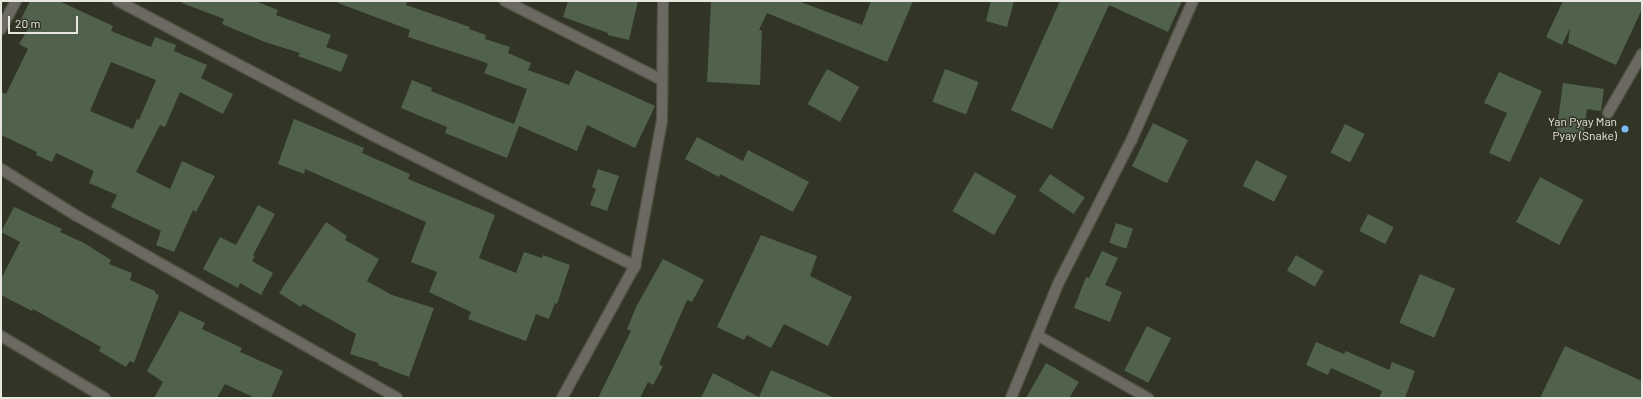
<!DOCTYPE html>
<style>
body{margin:0}
#map{position:relative;width:1643px;height:399px;overflow:hidden;background:#323426;font-family:Barlow,sans-serif}
div>[style]{position:absolute}
.building>*{inset:0;background:#50624b;transform-origin:0 0}
.roads{filter:drop-shadow(1px 0 #4f5143) drop-shadow(-1px 0 #4f5143) drop-shadow(0 1px #4f5143) drop-shadow(0 -1px #4f5143)}
.street>*{height:10px;margin:-5px;padding:0 5px;transform-origin:5px;border-radius:5px;background:#6c6962}
.dots>*{width:11px;height:11px;translate:-50% -50%;box-sizing:border-box;border:2px solid #323426;border-radius:50%}
span{translate:-50% -50%;white-space:nowrap;text-align:center;line-height:1.15;-webkit-text-stroke:3px #323426;paint-order:stroke}
.poi-label{font-size:12px;color:#e6e7de}
.right{translate:-100% -50%;text-align:right}
.frame{position:absolute;inset:0;border:2px solid #e6e7de;pointer-events:none}
.scale{position:absolute;left:8px;top:16px;width:70px;height:18px;box-sizing:border-box;border:2px solid #e6e7de;border-top:0;padding-left:5px;font-size:12px;line-height:14px;white-space:nowrap;color:#e6e7de;-webkit-text-stroke:3px #323426;paint-order:stroke}
</style>
<div id="map">
<div class="building">
<div style="clip-path:polygon(evenodd,30px 1px,59px 1px,113px 26px,111px 31px,151px 47px,155px 37px,176px 45px,174px 51px,207px 65px,201px 78px,233px 94px,223px 114px,180px 92px,165px 127px,160px 125px,136px 172px,170px 189px,182px 161px,215px 176px,196px 212px,193px 210px,174px 252px,156px 245px,161px 231px,111px 207px,117px 195px,89px 183px,94px 171px,56px 153px,52px 162px,36px 155px,37px 152px,1px 135px,1px 92px,6px 94px,28px 49px,19px 44px,30px 26px,20px 21px,30px 1px,111px 62px,156px 80px,139px 120px,137px 119px,133px 129px,90px 111px,111px 62px)"></div>
<div style="clip-path:polygon(182px 1px,255px 1px,278px 10px,276px 15px,331px 35px,326px 47px,348px 55px,341px 72px,298px 56px,300px 53px,265px 42px,222px 24px,224px 19px,182px 3px)"></div>
<div style="clip-path:polygon(338px 1px,407px 1px,406px 5px,470px 27px,469px 29px,486px 35px,485px 39px,510px 47px,508px 53px,531px 63px,528px 70px,569px 85px,576px 70px,655px 106px,635px 148px,587px 125px,577px 151px,519px 126px,507px 158px,445px 133px,447px 127px,401px 108px,412px 80px,432px 88px,431px 91px,514px 124px,527px 89px,484px 73px,488px 64px,484px 62px,408px 37px,410px 30px,338px 3px)"></div>
<div style="clip-path:polygon(568px 1px,638px 1px,629px 40px,608px 35px,608px 33px,563px 17px)"></div>
<div style="clip-path:polygon(711px 1px,798px 1px,862px 25px,871px 1px,913px 1px,887px 62px,767px 13px,759px 30px,762px 31px,760px 85px,707px 82px)"></div>
<div style="clip-path:polygon(991px 1px,1014px 1px,1007px 27px,986px 21px)"></div>
<div style="clip-path:polygon(1060px 1px,1182px 1px,1168px 32px,1109px 5px,1052px 129px,1011px 110px)"></div>
<div style="clip-path:polygon(1563px 1px,1642px 1px,1642px 9px,1616px 65px,1568px 43px,1570px 28px,1562px 45px,1546px 37px)"></div>
<div style="left:827px;top:69px;width:37px;height:40px;rotate:29deg"></div>
<div style="left:945px;top:69px;width:36px;height:35px;rotate:21deg"></div>
<div style="clip-path:polygon(1499px 72px,1542px 91px,1510px 162px,1489px 153px,1507px 113px,1484px 103px)"></div>
<div style="clip-path:polygon(1563px 83px,1604px 89px,1601px 111px,1587px 109px,1583px 139px,1556px 135px)"></div>
<div style="clip-path:polygon(294px 119px,364px 148px,362px 153px,410px 174px,408px 179px,495px 215px,479px 258px,516px 273px,524px 252px,542px 258px,543px 255px,570px 265px,557px 304px,555px 303px,549px 319px,536px 314px,526px 341px,468px 319px,471px 312px,429px 292px,437px 272px,411px 262px,426px 222px,305px 169px,304px 174px,278px 164px)"></div>
<div style="left:1153px;top:123px;width:39px;height:48px;rotate:26deg"></div>
<div style="left:1345px;top:124px;width:22px;height:32px;rotate:27deg"></div>
<div style="clip-path:polygon(697px 137px,743px 161px,748px 150px,809px 182px,793px 212px,720px 174px,719px 177px,685px 159px)"></div>
<div style="left:1256px;top:160px;width:35px;height:29px;rotate:27deg"></div>
<div style="clip-path:polygon(598px 169px,619px 176px,607px 211px,590px 205px,596px 189px,592px 187px)"></div>
<div style="left:975px;top:172px;width:48px;height:45px;rotate:30deg"></div>
<div style="left:1050px;top:174px;width:42px;height:20px;rotate:34deg"></div>
<div style="left:1540px;top:177px;width:49px;height:51px;rotate:28deg"></div>
<div style="clip-path:polygon(258px 205px,275px 214px,253px 255px,255px 256px,252px 261px,273px 273px,261px 295px,240px 283px,238px 288px,203px 269px,220px 237px,236px 245px)"></div>
<div style="clip-path:polygon(14px 207px,62px 229px,60px 232px,84px 243px,111px 260px,109px 264px,132px 273px,130px 280px,155px 291px,155px 293px,159px 295px,134px 363px,130px 361px,126px 367px,99px 351px,101px 347px,33px 309px,32px 311px,1px 295px,1px 279px,20px 242px,1px 232px)"></div>
<div style="left:1368px;top:214px;width:29px;height:19px;rotate:27deg"></div>
<div style="clip-path:polygon(326px 222px,347px 236px,345px 240px,379px 259px,367px 281px,392px 295px,434px 308px,409px 377px,378px 365px,379px 363px,350px 354px,356px 334px,303px 304px,301px 307px,279px 293px)"></div>
<div style="left:1116px;top:223px;width:18px;height:21px;rotate:19deg"></div>
<div style="clip-path:polygon(761px 235px,817px 256px,810px 276px,852px 297px,828px 346px,784px 324px,771px 348px,747px 335px,744px 340px,717px 327px)"></div>
<div style="clip-path:polygon(1102px 251px,1118px 258px,1105px 285px,1122px 292px,1110px 322px,1074px 308px,1086px 277px,1089px 278px)"></div>
<div style="left:1296px;top:255px;width:32px;height:18px;rotate:30deg"></div>
<div style="clip-path:polygon(663px 259px,704px 280px,692px 302px,687px 300px,659px 364px,663px 367px,653px 385px,648px 382px,640px 398px,598px 398px,631px 331px,627px 329px,636px 307px)"></div>
<div style="left:1420px;top:274px;width:38px;height:53px;rotate:23deg"></div>
<div style="clip-path:polygon(180px 311px,205px 323px,202px 329px,242px 348px,240px 352px,283px 371px,271px 398px,255px 398px,225px 384px,217px 398px,154px 398px,163px 382px,147px 371px)"></div>
<div style="left:1147px;top:326px;width:27px;height:50px;rotate:27deg"></div>
<div style="clip-path:polygon(1316px 342px,1344px 354px,1346px 351px,1389px 370px,1392px 362px,1415px 371px,1405px 398px,1379px 398px,1382px 391px,1331px 368px,1328px 375px,1306px 365px)"></div>
<div style="clip-path:polygon(1565px 346px,1642px 381px,1642px 398px,1540px 398px)"></div>
<div style="clip-path:polygon(1046px 363px,1079px 382px,1069px 398px,1026px 398px)"></div>
<div style="clip-path:polygon(771px 370px,835px 398px,701px 398px,713px 373px,759px 397px)"></div>
</div>
<div class="roads">
<div class="street">
<div style="left:118px;top:1px;width:289px;rotate:27.8deg"></div>
<div style="left:374px;top:136px;width:292px;rotate:26.5deg"></div>
<div style="left:505px;top:1px;width:176px;rotate:26.7deg"></div>
<div style="left:1px;top:29px;width:32px;rotate:-62deg"></div>
<div style="left:1608px;top:113px;width:68px;rotate:-60deg"></div>
<div style="left:1px;top:169px;width:89px;rotate:31.7deg"></div>
<div style="left:77px;top:216px;width:368px;rotate:29.6deg"></div>
<div style="left:1037px;top:335px;width:128px;rotate:29.6deg"></div>
<div style="left:1px;top:336px;width:121px;rotate:30.8deg"></div>
<div style="left:562px;top:398px;width:151px;rotate:-61.1deg"></div>
<div style="left:635px;top:266px;width:148px;rotate:-79.5deg"></div>
<div style="left:662px;top:120px;width:119px;rotate:-89.5deg"></div>
<div style="left:1011px;top:398px;width:123px;rotate:-67.6deg"></div>
<div style="left:1058px;top:284px;width:163px;rotate:-63deg"></div>
<div style="left:1132px;top:139px;width:151px;rotate:-66.2deg"></div>
</div>
</div>
<div class="dots">
<div style="left:1625px;top:129px;background:#7abef8"></div>
</div>
<div class="poi-label">
<span class="right" style="left:1617px;top:129px">Yan Pyay Man<br>Pyay (Snake)</span>
</div>
<div class="frame"></div>
<div class="scale">20 m</div>
</div>
